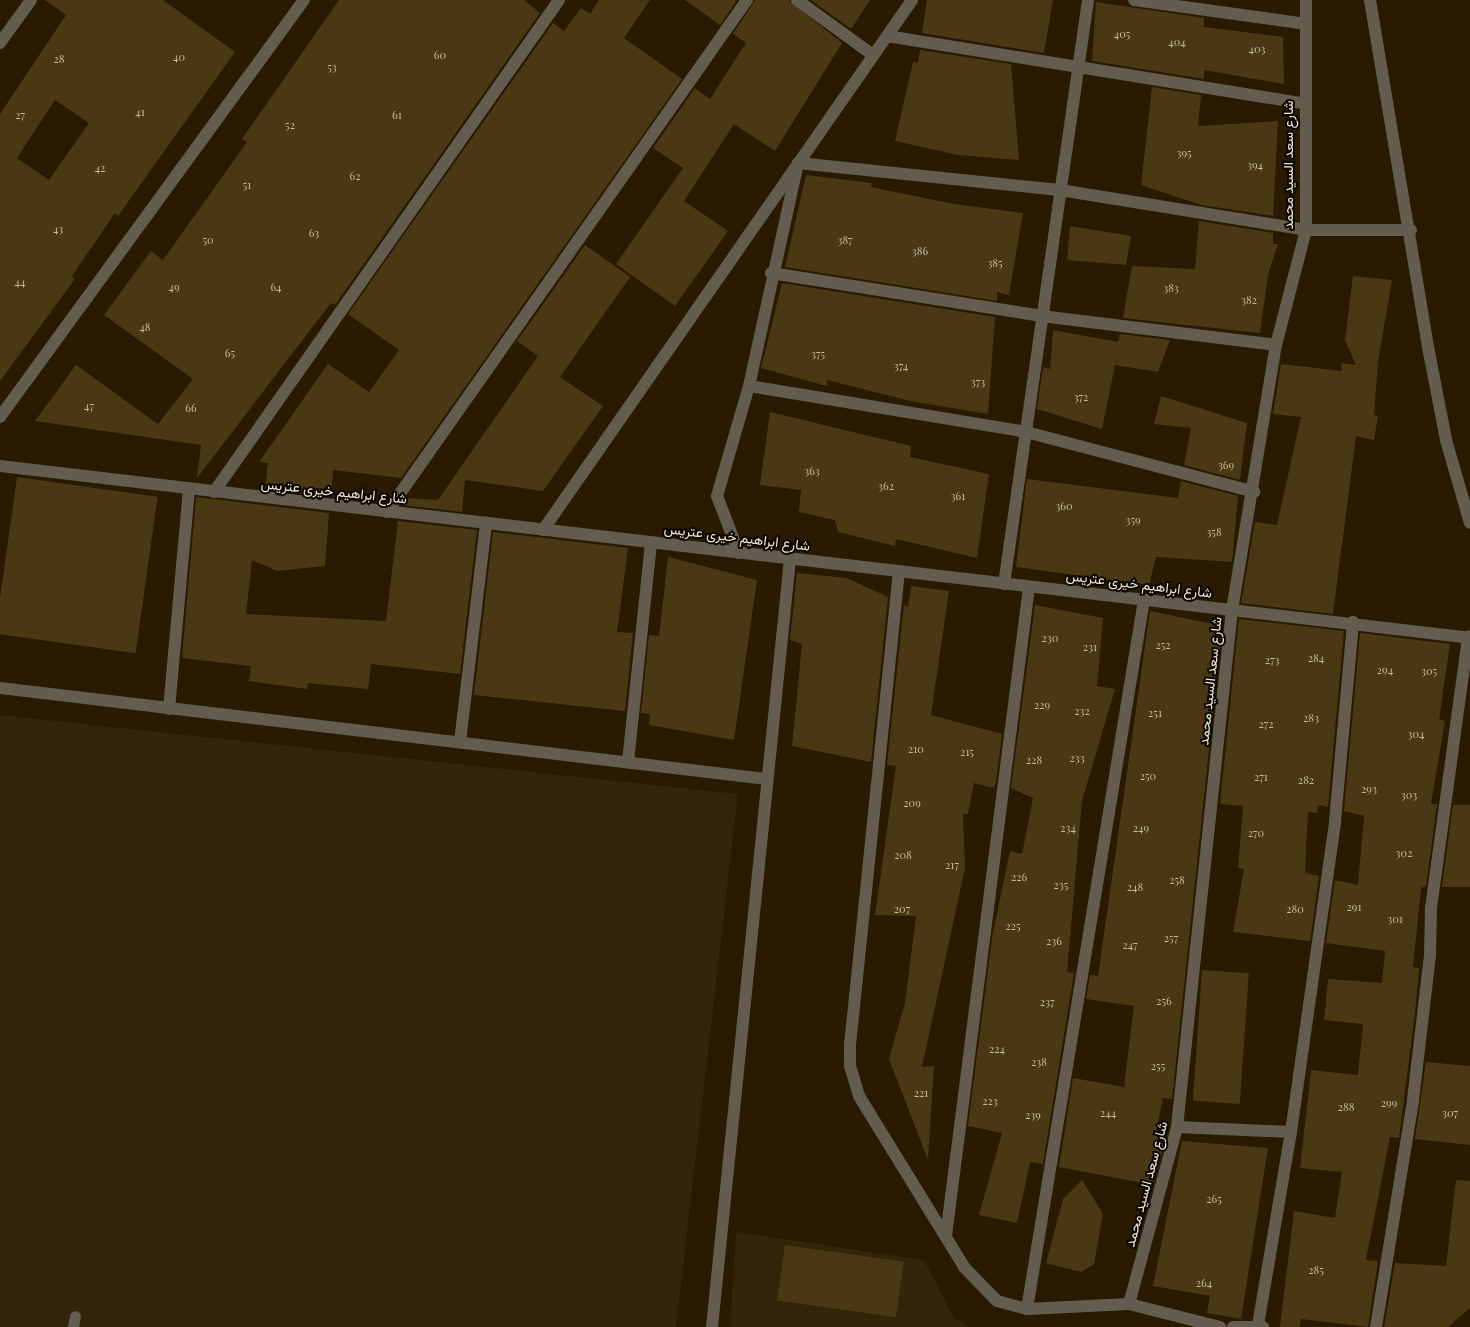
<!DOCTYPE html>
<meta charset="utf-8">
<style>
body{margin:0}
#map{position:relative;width:1470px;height:1327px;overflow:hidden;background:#291a00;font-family:"Playfair Display",Vazirmatn,serif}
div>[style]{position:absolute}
.built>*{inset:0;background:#332509}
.building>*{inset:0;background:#4a3815;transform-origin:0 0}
.service>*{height:11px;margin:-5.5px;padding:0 5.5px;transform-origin:5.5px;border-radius:5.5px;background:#635c4f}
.minor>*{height:12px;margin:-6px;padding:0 6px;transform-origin:6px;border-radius:6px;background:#635c4f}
span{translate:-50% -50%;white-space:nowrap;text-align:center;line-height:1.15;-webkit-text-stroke:4px #0c0701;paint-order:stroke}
.number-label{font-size:11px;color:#c6baa6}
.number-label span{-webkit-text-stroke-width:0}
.street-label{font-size:14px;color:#f0e6d6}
</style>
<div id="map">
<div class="built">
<div style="clip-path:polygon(0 715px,738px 794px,676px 1327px,0 1327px)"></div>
<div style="clip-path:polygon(736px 1232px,924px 1260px,954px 1318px,968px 1327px,730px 1327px)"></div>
</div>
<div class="building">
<div style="clip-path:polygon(evenodd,45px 0,163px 0,235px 52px,118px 216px,115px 213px,72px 276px,75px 279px,0 381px,0 114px,66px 15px,45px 0,55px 100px,89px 123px,49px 180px,17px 158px,55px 100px)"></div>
<div style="clip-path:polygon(339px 0,524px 0,540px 13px,335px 305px,331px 303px,197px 478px,201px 445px,35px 421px,76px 365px,158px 424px,193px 379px,104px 315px,151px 251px,163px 260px,247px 142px,242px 139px)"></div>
<div style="clip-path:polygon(599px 0,650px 0,624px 38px,682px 79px,401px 478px,333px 470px,331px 496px,265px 489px,268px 463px,259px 462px,328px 364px,369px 392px,399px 350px,348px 314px,553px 23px,564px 31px,581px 8px,590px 14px)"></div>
<div style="clip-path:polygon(685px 0,737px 0,720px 25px)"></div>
<div style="clip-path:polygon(755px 0,789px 0,842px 43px,775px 151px,734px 124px,684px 201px,728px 231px,675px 306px,616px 264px,683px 168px,653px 148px,695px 88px,710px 99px,746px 43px,733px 34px)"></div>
<div style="clip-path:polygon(811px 0,870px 0,851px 29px)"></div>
<div style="clip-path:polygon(927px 0,1053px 0,1044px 53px,922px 33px)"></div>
<div style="clip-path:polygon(1096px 2px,1204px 18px,1204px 27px,1283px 37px,1284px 84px,1204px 70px,1204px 79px,1092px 61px)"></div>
<div style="clip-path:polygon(920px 50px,1011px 64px,1019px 160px,958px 155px,895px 141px,913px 62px,918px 63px)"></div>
<div style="clip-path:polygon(1152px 87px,1201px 95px,1198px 126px,1278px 121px,1273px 216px,1201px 205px,1141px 185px)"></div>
<div style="clip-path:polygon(806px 175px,872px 183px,871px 187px,954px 204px,1023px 213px,1009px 295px,997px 292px,997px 301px,785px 267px)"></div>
<div style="clip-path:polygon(1199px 221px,1273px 233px,1273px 244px,1278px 244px,1268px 275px,1260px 333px,1123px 318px,1132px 266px,1195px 269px)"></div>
<div style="clip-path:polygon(1070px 226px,1131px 236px,1126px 265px,1067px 260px)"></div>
<div style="clip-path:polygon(585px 245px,630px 277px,560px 377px,603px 406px,543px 491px,465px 480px,462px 512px,402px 505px,406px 498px,438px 500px,538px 356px,517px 341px)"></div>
<div style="clip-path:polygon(1353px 276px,1392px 280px,1378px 362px,1374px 415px,1378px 416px,1374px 440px,1356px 436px,1333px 614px,1241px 603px,1255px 522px,1277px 525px,1301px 417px,1273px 414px,1281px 364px,1342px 371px,1341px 363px,1356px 365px,1345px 340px)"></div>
<div style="clip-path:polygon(782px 283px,995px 317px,988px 414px,910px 401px,827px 380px,827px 386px,761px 368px)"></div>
<div style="clip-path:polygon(1053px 330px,1118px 342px,1120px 334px,1170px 340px,1158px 372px,1115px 365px,1102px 429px,1037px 409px,1043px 367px,1050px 369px)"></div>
<div style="clip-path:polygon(1161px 396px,1247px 423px,1240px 480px,1184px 465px,1191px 428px,1154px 424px)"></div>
<div style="clip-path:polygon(770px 412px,911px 446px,910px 457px,989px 474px,977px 558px,896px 539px,895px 546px,838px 532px,835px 520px,799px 512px,801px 490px,760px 485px)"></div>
<div style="left:17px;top:477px;width:142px;height:158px;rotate:8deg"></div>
<div style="clip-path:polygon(1027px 479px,1178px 498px,1181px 481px,1238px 496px,1232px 562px,1156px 557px,1149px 585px,1016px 567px)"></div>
<div style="clip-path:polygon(196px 497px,329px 513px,325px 566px,277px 571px,252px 560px,246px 614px,386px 621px,398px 521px,477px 530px,460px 674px,371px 664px,368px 689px,308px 683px,307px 689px,249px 681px,251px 666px,182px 658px)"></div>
<div style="clip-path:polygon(493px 532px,628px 548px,617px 632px,633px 633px,625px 711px,474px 695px)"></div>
<div style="clip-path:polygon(668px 557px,757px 580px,734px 740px,649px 725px,650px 714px,641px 713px,649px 635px,659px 636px)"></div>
<div style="clip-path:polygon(797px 573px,847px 578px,888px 597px,871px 762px,792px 746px,802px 644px,790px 640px)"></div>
<div style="clip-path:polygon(911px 586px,949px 591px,931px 715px,1002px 734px,996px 784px,993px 788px,974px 783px,968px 814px,963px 814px,965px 868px,922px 1067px,934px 1066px,928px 1160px,889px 1059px,905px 1003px,916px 916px,875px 915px,896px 766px,887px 765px,904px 605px,908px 607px)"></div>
<div style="clip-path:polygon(1035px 605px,1103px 618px,1097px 686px,1115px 689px,1082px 801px,1067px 972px,1074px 973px,1043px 1164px,1030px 1162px,1017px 1223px,979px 1215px,1002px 1133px,968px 1126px,992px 938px,1010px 851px,1022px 854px,1033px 798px,1011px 788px)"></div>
<div style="clip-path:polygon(1150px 611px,1222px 626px,1172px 1099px,1163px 1098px,1155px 1136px,1166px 1138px,1153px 1185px,1059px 1167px,1073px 1078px,1124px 1087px,1134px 1006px,1086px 999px,1090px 975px,1098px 976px)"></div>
<div style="clip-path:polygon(1239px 619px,1344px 631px,1328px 807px,1318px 805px,1317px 813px,1308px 812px,1305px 873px,1319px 876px,1310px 941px,1233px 932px,1244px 869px,1238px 868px,1243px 806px,1220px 804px)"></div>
<div style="clip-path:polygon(1360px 633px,1450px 644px,1439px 719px,1445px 721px,1431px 804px,1437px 804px,1426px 886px,1421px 888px,1413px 967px,1419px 968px,1415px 1013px,1399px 1138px,1390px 1137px,1366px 1260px,1378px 1261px,1368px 1327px,1301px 1319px,1300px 1327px,1280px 1327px,1294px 1211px,1335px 1218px,1342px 1172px,1300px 1168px,1311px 1070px,1358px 1075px,1363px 1024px,1324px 1020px,1328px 979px,1382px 983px,1385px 951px,1326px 943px,1335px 880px,1358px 885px,1364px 816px,1344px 811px)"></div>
<div style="clip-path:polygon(1453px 805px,1470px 805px,1470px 887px,1442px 887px)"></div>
<div style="left:1202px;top:970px;width:47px;height:131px;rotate:4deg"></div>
<div style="clip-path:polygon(1426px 1062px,1470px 1066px,1470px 1145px,1415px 1139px)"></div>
<div style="clip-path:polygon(1182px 1141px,1268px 1148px,1241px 1319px,1207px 1313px,1210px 1296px,1153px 1286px)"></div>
<div style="clip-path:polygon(1082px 1180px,1103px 1214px,1094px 1264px,1081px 1272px,1046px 1263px,1063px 1199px)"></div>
<div style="clip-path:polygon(1456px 1180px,1470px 1181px,1470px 1308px,1448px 1327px,1384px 1327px,1395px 1263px,1446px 1266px)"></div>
<div style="left:785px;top:1245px;width:120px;height:56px;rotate:8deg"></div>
</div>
<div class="service">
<div style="left:73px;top:1327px;width:11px;rotate:-80deg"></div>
</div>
<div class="minor">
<div style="left:797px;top:0;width:94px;rotate:35.9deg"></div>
<div style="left:1134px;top:0;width:174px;rotate:7.9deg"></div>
<div style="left:1370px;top:0;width:352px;rotate:80.5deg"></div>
<div style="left:1428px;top:347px;width:95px;rotate:79deg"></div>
<div style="left:1446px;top:440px;width:86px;rotate:73.9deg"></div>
<div style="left:887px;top:36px;width:420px;rotate:9.2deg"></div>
<div style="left:0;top:43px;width:53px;rotate:-54.2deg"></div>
<div style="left:771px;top:273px;width:273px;rotate:9deg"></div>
<div style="left:1041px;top:316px;width:237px;rotate:7deg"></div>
<div style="left:749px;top:386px;width:281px;rotate:9.4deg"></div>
<div style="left:1026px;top:432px;width:236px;rotate:14.7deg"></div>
<div style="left:0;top:417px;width:516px;rotate:-53.91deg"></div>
<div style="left:0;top:466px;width:1480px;rotate:6.67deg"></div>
<div style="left:214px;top:492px;width:601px;rotate:-54.96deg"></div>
<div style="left:387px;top:512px;width:626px;rotate:-54.89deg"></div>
<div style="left:543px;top:530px;width:646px;rotate:-55.15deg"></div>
<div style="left:739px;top:553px;width:61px;rotate:-111.1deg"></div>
<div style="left:717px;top:496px;width:115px;rotate:-73.8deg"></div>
<div style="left:749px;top:386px;width:228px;rotate:-77.6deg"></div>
<div style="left:798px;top:163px;width:263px;rotate:5.9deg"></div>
<div style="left:1060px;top:190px;width:249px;rotate:9.2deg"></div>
<div style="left:1306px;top:230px;width:105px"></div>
<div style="left:899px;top:571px;width:474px;rotate:95.9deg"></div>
<div style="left:850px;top:1042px;width:24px;rotate:90deg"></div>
<div style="left:850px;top:1066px;width:31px;rotate:73deg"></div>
<div style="left:859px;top:1096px;width:201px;rotate:58.4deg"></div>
<div style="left:964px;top:1267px;width:47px;rotate:45.9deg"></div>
<div style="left:997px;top:1301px;width:31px;rotate:15deg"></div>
<div style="left:1027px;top:1309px;width:102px;rotate:-2.8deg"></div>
<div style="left:1129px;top:1304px;width:94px;rotate:14.2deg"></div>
<div style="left:1004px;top:584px;width:590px;rotate:-81.81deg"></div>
<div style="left:0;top:688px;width:771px;rotate:6.77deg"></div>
<div style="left:169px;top:709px;width:221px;rotate:-84.8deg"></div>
<div style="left:460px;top:742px;width:221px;rotate:-83.2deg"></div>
<div style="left:628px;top:762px;width:221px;rotate:-84deg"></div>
<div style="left:1177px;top:1127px;width:114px;rotate:2.5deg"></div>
<div style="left:946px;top:1236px;width:654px;rotate:-82.71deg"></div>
<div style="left:1129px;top:1304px;width:183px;rotate:-74.8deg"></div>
<div style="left:1177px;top:1127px;width:520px;rotate:-83.93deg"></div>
<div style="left:1232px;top:610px;width:269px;rotate:-80.6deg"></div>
<div style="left:1276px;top:345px;width:119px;rotate:-75.4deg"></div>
<div style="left:1306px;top:230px;width:230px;rotate:-90deg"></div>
<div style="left:1027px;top:1309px;width:719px;rotate:-80.63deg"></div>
<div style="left:1258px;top:1325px;width:196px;rotate:-80.3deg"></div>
<div style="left:1291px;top:1132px;width:314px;rotate:-81.9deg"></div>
<div style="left:1335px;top:821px;width:200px;rotate:-84.8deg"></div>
<div style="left:712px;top:1327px;width:772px;rotate:-84.2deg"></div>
<div style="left:1233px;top:1327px;width:30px"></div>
<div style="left:1376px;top:1327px;width:230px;rotate:-80.7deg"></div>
<div style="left:1413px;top:1100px;width:145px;rotate:-83.3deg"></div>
<div style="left:1430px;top:956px;width:48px;rotate:-88.8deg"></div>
<div style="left:1431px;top:908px;width:274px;rotate:-82.2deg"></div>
</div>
<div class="number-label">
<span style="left:1122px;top:34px">405</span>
<span style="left:1177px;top:42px">404</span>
<span style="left:1257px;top:49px">403</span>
<span style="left:440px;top:55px">60</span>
<span style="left:179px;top:57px">40</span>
<span style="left:59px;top:59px">28</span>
<span style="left:332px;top:67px">53</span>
<span style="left:140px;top:112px">41</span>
<span style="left:20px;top:115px">27</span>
<span style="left:397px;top:115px">61</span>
<span style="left:290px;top:125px">52</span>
<span style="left:1184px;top:153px">395</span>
<span style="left:1255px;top:165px">394</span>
<span style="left:100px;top:168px">42</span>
<span style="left:355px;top:176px">62</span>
<span style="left:247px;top:185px">51</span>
<span style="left:58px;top:229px">43</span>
<span style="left:314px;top:233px">63</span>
<span style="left:208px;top:240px">50</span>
<span style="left:845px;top:240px">387</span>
<span style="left:920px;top:251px">386</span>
<span style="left:995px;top:263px">385</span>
<span style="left:20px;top:282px">44</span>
<span style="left:174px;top:287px">49</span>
<span style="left:276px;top:287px">64</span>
<span style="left:1171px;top:288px">383</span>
<span style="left:1249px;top:300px">382</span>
<span style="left:145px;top:327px">48</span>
<span style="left:230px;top:353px">65</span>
<span style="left:818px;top:354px">375</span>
<span style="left:901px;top:366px">374</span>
<span style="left:978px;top:382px">373</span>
<span style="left:1081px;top:397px">372</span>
<span style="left:89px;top:406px">47</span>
<span style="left:191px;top:408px">66</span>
<span style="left:1226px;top:465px">369</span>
<span style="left:812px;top:471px">363</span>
<span style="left:886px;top:486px">362</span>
<span style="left:958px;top:496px">361</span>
<span style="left:1064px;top:506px">360</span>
<span style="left:1133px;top:520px">359</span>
<span style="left:1214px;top:532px">358</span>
<span style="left:1050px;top:638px">230</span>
<span style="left:1163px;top:645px">252</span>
<span style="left:1090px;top:647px">231</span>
<span style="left:1316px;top:658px">284</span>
<span style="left:1272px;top:660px">273</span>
<span style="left:1385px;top:670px">294</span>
<span style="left:1429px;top:671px">305</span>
<span style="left:1042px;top:705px">229</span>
<span style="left:1082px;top:711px">232</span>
<span style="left:1155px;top:713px">251</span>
<span style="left:1311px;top:718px">283</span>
<span style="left:1266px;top:724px">272</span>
<span style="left:1416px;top:734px">304</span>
<span style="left:916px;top:749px">210</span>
<span style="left:967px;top:752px">215</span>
<span style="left:1077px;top:758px">233</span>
<span style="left:1034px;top:760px">228</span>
<span style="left:1148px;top:776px">250</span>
<span style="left:1261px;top:777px">271</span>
<span style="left:1306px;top:780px">282</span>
<span style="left:1369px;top:789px">293</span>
<span style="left:1409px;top:795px">303</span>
<span style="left:912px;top:803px">209</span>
<span style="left:1068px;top:828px">234</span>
<span style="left:1141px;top:828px">249</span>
<span style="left:1256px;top:833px">270</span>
<span style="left:1404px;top:853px">302</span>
<span style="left:903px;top:855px">208</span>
<span style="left:952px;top:865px">217</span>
<span style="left:1019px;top:877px">226</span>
<span style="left:1177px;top:880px">258</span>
<span style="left:1061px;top:885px">235</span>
<span style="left:1135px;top:887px">248</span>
<span style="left:1354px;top:907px">291</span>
<span style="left:902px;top:909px">207</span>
<span style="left:1295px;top:909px">280</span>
<span style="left:1395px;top:919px">301</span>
<span style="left:1013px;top:926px">225</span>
<span style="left:1171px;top:938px">257</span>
<span style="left:1054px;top:941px">236</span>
<span style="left:1130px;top:945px">247</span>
<span style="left:1164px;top:1001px">256</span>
<span style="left:1047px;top:1002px">237</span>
<span style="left:997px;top:1049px">224</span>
<span style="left:1039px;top:1062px">238</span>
<span style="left:1158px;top:1066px">255</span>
<span style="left:921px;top:1093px">221</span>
<span style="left:990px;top:1101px">223</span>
<span style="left:1389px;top:1103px">299</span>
<span style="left:1346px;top:1107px">288</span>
<span style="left:1108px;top:1113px">244</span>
<span style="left:1450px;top:1113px">307</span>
<span style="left:1033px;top:1115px">239</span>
<span style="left:1214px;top:1199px">265</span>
<span style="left:1316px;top:1270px">285</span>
<span style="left:1204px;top:1283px">264</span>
</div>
<div class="street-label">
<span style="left:1288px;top:165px;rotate:-90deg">شارع سعد السيد محمد</span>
<span style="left:334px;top:491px;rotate:6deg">شارع ابراهيم خيرى عتريس</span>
<span style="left:737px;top:537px;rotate:7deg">شارع ابراهيم خيرى عتريس</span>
<span style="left:1139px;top:584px;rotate:7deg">شارع ابراهيم خيرى عتريس</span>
<span style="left:1210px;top:681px;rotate:-84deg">شارع سعد السيد محمد</span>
<span style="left:1146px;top:1184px;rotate:-75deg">شارع سعد السيد محمد</span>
</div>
</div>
